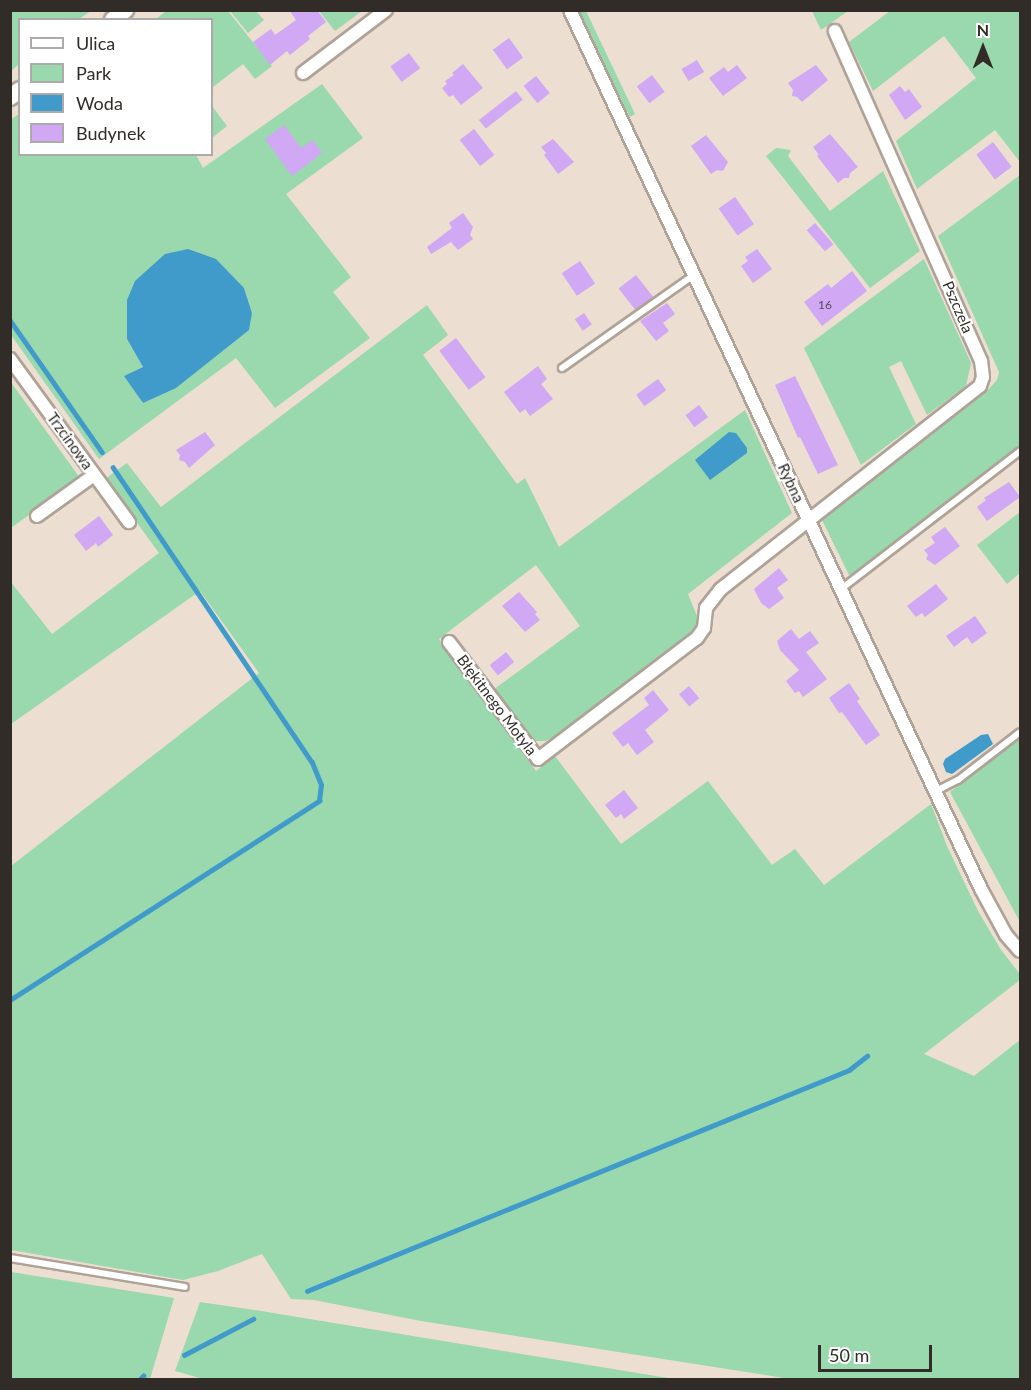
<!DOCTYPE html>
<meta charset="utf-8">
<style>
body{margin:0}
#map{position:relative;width:1031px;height:1390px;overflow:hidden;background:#ecded1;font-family:Lato,sans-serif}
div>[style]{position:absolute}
.green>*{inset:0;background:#9ad8ad}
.water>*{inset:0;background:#409aca}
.stream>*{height:4.5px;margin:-2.25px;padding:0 2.25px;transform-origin:2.25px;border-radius:2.25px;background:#409aca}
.building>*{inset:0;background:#d0a8f3;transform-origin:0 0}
.roads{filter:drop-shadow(2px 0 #afa296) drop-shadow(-2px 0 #afa296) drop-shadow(0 2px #afa296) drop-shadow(0 -2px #afa296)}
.lane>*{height:6px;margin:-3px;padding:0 3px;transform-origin:3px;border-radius:3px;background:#fff}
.street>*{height:12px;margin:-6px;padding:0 6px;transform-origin:6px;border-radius:6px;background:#fff}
.secondary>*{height:16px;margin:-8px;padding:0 8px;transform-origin:8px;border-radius:8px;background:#fff}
span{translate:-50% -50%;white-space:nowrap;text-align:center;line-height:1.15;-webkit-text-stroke:4.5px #fff;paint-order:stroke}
.number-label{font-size:12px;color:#594b5a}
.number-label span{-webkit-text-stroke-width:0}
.street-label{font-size:15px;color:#312c27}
.frame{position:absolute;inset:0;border:12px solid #312c27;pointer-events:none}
.legend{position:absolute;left:18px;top:18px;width:195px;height:138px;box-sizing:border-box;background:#fff;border:2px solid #adaba9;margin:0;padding:8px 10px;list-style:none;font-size:18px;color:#312c27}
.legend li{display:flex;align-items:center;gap:12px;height:30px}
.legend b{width:30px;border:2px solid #adaba9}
.north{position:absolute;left:953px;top:18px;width:60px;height:60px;-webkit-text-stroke:4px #fff;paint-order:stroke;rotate:0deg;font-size:16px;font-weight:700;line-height:24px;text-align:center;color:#312c27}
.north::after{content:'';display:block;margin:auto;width:21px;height:27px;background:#312c27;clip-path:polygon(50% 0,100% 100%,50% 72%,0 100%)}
.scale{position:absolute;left:818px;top:1345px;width:114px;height:27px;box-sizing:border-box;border:3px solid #312c27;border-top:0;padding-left:8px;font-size:18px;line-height:21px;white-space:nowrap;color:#312c27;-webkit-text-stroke:4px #fff;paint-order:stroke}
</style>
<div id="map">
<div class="green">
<div style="clip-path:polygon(11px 10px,91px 10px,91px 11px,79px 19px,20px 20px,19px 64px,11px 71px)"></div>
<div style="clip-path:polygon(166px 11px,228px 11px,272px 66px,255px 79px,243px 64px,213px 87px,212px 20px,155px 20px)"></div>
<div style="clip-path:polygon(230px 11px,256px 11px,264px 20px,248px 33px)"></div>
<div style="clip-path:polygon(319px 11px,362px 11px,335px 31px)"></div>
<div style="clip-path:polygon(578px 11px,586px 11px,635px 114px,630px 117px)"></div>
<div style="clip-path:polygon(812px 11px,848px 11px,821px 30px)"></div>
<div style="clip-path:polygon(890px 11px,1020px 11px,1020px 162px,995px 130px,917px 189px,896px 141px,976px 78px,944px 36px,873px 91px,849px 42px)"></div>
<div style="clip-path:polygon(evenodd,322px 84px,363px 138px,286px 194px,351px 277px,333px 292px,370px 338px,275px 408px,236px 358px,99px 459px,11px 335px,10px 120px,19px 114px,20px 154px,196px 155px,203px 168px,322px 84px,244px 288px,252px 313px,143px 403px,125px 376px,143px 367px,127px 339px,244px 288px)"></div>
<div style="clip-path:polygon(212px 106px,227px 126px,212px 138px)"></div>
<div style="clip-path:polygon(776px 148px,791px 150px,788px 156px,830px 211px,883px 171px,920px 251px,870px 288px,766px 156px)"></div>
<div style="clip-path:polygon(1020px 175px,1020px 446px,850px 577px,821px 518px,987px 391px,997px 380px,999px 372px,938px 236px)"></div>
<div style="clip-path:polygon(924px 259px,971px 363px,966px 386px,927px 415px,901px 361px,889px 367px,916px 424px,861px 465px,804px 348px)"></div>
<div style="clip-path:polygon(427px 305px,448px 335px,423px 355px,517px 484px,525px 478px,559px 547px,745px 410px,792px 513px,688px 594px,699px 621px,697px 630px,658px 660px,554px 737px,545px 741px,530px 741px,493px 690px,580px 626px,536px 565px,439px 639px,536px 771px,555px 756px,621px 844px,708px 781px,772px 865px,795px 849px,824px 885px,931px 804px,947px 846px,978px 911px,1001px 950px,1020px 974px,1020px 980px,924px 1054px,974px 1076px,1020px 1040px,1020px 1379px,791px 1379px,421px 1321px,314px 1300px,291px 1299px,262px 1254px,218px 1271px,183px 1280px,11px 1250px,11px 866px,259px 673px,200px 591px,11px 724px,10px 581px,52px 634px,159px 553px,105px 479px,127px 463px,161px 507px)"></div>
<div style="clip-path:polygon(10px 381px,80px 478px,11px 528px,10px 528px)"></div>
<div style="clip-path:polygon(1020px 512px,1020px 573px,1007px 584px,977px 545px)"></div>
<div style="clip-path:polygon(1020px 737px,1020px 922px,950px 792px)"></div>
<div style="clip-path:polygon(11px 1272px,174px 1298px,150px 1379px,11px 1379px)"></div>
<div style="clip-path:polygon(200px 1302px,261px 1311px,674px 1379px,203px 1379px,175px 1371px)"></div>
</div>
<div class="water">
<div style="clip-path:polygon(188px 249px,216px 259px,244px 288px,252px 313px,249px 330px,176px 388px,143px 403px,124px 376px,143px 367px,127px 339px,127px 300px,135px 281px,165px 254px)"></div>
<div style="clip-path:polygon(729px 432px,736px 433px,747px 448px,747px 453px,710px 480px,695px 460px)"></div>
<div style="clip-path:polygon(988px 734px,993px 744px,952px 774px,946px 772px,943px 764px,945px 759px,981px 735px)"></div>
</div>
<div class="stream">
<div style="left:10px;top:320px;width:161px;rotate:55.1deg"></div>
<div style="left:10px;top:1000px;width:368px;rotate:-32.8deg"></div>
<div style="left:319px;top:801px;width:16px;rotate:-83deg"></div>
<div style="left:321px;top:785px;width:24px;rotate:-112deg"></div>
<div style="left:312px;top:763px;width:356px;rotate:-124deg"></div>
<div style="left:307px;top:1291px;width:585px;rotate:-22.18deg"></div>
<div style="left:849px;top:1070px;width:23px;rotate:-38deg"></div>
<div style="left:184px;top:1355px;width:78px;rotate:-27.6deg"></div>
<div style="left:139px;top:1380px;width:6px;rotate:-45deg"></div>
</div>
<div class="building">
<div style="clip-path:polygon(289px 10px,317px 10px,326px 22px,308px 36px,310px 39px,290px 55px,287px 51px,270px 65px,253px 42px,271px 29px,275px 35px,296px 20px)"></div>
<div style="left:509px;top:38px;width:24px;height:20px;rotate:54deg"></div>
<div style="left:409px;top:53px;width:19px;height:23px;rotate:54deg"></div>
<div style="left:697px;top:60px;width:14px;height:18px;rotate:60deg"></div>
<div style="clip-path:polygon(463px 64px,483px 88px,461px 105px,453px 95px,449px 97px,442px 88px,447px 84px,445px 81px,454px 75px,452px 73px)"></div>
<div style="clip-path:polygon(737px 65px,747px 78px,723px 96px,709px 78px,724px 67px,728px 72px)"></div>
<div style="clip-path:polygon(816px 65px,828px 80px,802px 102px,797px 97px,792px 96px,793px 90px,788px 83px)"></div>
<div style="left:652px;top:75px;width:21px;height:19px;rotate:53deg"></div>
<div style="left:536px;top:76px;width:22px;height:16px;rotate:51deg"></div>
<div style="clip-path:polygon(900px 86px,905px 92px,909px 89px,922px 107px,905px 120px,889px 95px)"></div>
<div style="left:516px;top:91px;width:11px;height:47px;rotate:52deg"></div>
<div style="clip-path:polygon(284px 125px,301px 148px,313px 140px,322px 153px,292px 176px,265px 139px)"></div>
<div style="left:474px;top:129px;width:33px;height:18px;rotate:52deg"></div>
<div style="clip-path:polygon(830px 134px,858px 167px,850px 173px,849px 178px,844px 178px,838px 183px,817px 156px,819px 155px,813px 147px)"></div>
<div style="clip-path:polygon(706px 135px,728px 162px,723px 171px,717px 170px,711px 174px,691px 146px)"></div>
<div style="clip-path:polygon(553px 139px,574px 162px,558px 174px,544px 155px,546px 153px,541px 147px)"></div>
<div style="left:993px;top:142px;width:31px;height:21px;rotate:53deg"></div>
<div style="left:735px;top:197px;width:33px;height:20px;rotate:55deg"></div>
<div style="clip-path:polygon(463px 213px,473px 227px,470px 235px,473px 239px,458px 250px,451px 242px,431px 254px,427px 247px,452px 228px,449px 223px)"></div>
<div style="left:815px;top:223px;width:28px;height:11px;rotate:49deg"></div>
<div style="clip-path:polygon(757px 249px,772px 269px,753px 283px,741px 266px,748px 261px,745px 257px)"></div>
<div style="left:580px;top:261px;width:27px;height:22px;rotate:56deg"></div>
<div style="clip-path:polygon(852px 271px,867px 291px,822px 326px,804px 302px,828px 284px,831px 288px)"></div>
<div style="left:636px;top:275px;width:28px;height:22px;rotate:52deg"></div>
<div style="clip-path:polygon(667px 303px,675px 314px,663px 323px,669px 331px,656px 341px,640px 321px)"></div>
<div style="left:584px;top:313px;width:14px;height:11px;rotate:56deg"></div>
<div style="left:456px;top:338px;width:49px;height:21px;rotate:53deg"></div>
<div style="clip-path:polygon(538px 366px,547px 379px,541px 384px,553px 399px,530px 416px,525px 409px,520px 413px,504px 392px)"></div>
<div style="clip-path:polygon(795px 376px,838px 465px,818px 474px,800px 437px,798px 438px,775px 385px)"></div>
<div style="left:658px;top:379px;width:14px;height:27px;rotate:54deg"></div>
<div style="left:699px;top:405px;width:15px;height:17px;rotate:53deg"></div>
<div style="clip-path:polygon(205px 432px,215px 445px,189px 468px,185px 462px,179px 460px,180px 455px,176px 450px)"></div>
<div style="clip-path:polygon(1009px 482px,1020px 497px,987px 521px,977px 507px,986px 500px,984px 498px)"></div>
<div style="clip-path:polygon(99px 516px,113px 535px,98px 547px,96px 543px,86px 551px,74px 535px)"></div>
<div style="clip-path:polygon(945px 527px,960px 546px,935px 565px,926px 559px,928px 555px,924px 550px,935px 543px,931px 537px)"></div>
<div style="clip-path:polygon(779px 568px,788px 580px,777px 588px,784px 598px,769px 609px,761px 603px,754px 589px)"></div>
<div style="clip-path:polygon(936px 584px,948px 599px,925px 617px,922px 613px,916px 617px,907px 606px)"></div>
<div style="clip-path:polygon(519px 592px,537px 612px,535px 614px,540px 620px,525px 632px,502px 606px)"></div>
<div style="clip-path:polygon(975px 616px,987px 633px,972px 644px,967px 637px,954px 647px,946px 636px)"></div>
<div style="clip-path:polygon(791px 629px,799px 639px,810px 631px,819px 643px,806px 652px,827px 679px,803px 697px,799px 691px,795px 693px,786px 681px,799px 670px,780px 650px,777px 641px)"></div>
<div style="left:506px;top:652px;width:13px;height:21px;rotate:51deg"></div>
<div style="clip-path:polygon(849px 683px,860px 699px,857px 701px,880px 735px,866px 745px,842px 712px,839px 713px,829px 698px)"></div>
<div style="left:689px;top:686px;width:16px;height:13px;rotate:50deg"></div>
<div style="clip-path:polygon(653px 690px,669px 710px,645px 730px,654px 742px,637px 755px,628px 743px,623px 747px,612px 733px,649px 705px,644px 698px)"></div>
<div style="clip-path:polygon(624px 790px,638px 808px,624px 819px,621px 814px,616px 818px,605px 805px)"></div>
</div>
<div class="roads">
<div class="lane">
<div style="left:562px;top:368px;width:161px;rotate:-35.2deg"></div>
<div style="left:841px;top:589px;width:226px;rotate:-37.6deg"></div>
<div style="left:936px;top:791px;width:25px;rotate:-27deg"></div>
<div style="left:958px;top:780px;width:78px;rotate:-37.7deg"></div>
<div style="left:10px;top:1258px;width:177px;rotate:9.4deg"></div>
</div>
<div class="street">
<div style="left:570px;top:10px;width:970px;rotate:64.94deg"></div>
<div style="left:981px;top:889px;width:52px;rotate:61.5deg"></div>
<div style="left:1006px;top:935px;width:21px;rotate:49deg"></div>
<div style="left:303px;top:73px;width:104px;rotate:-37.2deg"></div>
<div style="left:10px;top:359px;width:202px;rotate:53.9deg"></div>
<div style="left:37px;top:516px;width:70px;rotate:-35.7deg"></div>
<div style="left:449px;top:642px;width:147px;rotate:52.7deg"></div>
<div style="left:538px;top:759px;width:200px;rotate:-37.3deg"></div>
<div style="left:697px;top:638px;width:12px;rotate:-55deg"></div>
<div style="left:704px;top:628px;width:20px;rotate:-84deg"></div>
<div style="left:706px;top:608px;width:24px;rotate:-52deg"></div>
<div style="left:721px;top:589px;width:329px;rotate:-38.1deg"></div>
<div style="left:980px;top:386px;width:9px;rotate:-72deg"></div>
<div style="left:983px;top:377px;width:16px;rotate:-97deg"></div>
<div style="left:981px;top:361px;width:361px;rotate:-113.9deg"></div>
</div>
<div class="secondary">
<div style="left:113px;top:20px;width:16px;rotate:-40deg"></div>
<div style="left:10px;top:97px;width:12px;rotate:-35deg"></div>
</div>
</div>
<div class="number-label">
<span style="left:825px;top:305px">16</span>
</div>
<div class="street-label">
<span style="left:958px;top:307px;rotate:67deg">Pszczela</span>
<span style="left:70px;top:441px;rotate:54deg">Trzcinowa</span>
<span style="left:791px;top:483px;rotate:65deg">Rybna</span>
<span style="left:497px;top:705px;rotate:53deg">Błękitnego Motyla</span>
</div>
<div class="frame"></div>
<ul class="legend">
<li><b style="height:8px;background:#fff"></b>Ulica</li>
<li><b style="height:16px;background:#9ad8ad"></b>Park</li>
<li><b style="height:16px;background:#409aca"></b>Woda</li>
<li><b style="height:16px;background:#d0a8f3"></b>Budynek</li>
</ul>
<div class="north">N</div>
<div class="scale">50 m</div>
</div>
